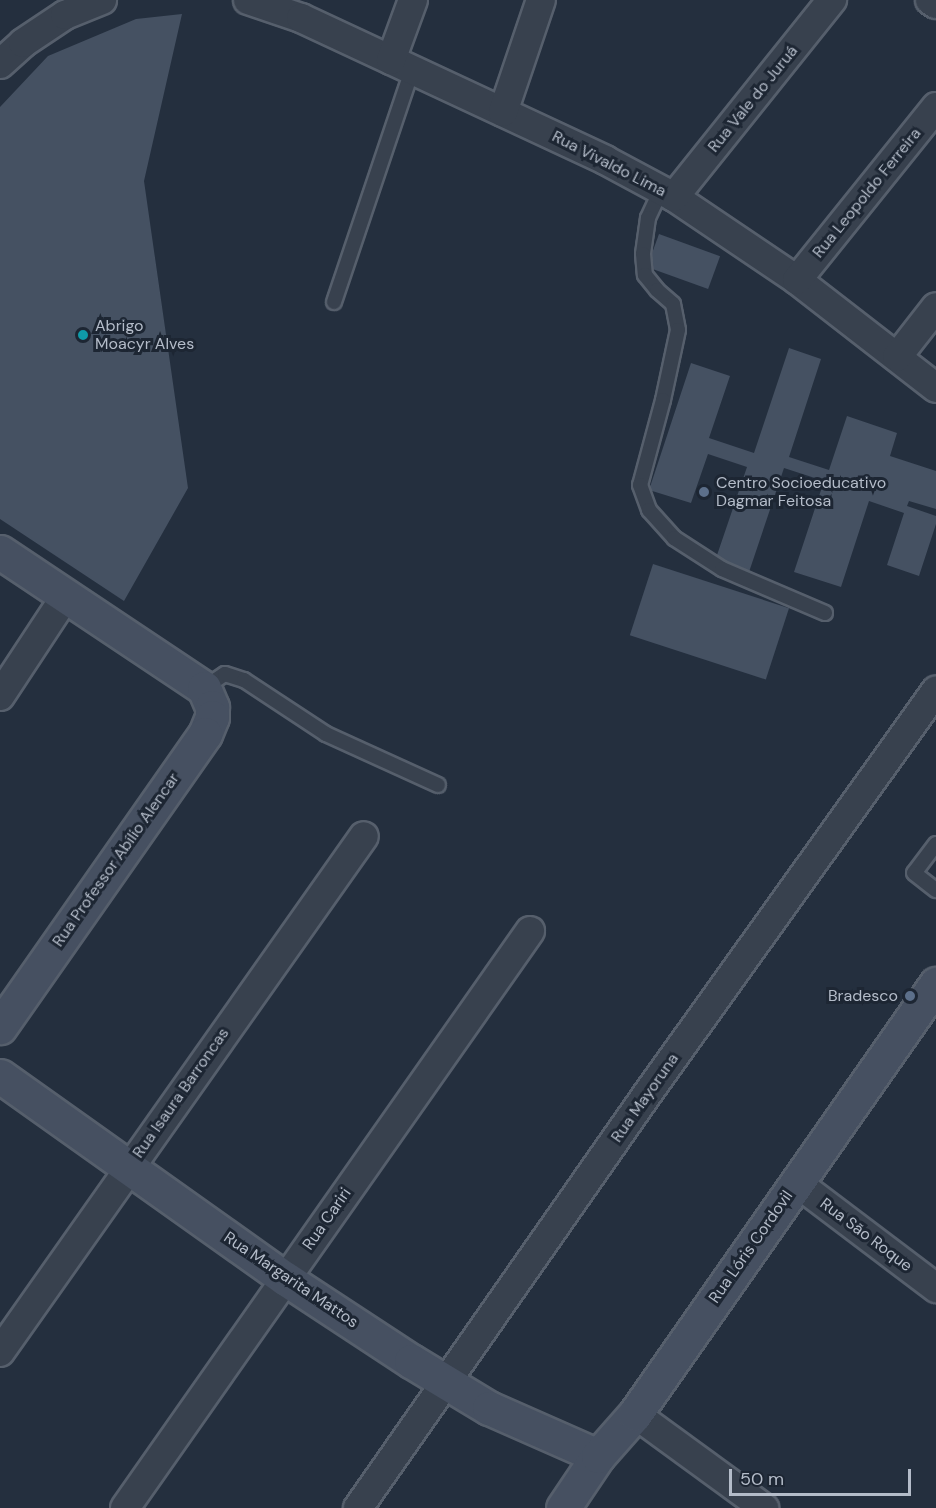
<!DOCTYPE html>
<meta charset="utf-8">
<style>
body{margin:0}
#map{position:relative;width:936px;height:1508px;overflow:hidden;background:#242f3e;font-family:"DM Sans",sans-serif}
div>[style]{position:absolute}
.building>*{inset:0;background:#455162;transform-origin:0 0}
.roads{filter:drop-shadow(2px 0 #565f6c) drop-shadow(-2px 0 #565f6c) drop-shadow(0 2px #565f6c) drop-shadow(0 -2px #565f6c)}
.lane>*{height:14px;margin:-7px;padding:0 7px;transform-origin:7px;border-radius:7px;background:#38414e}
.street>*{height:28px;margin:-14px;padding:0 14px;transform-origin:14px;border-radius:14px;background:#38414e}
.secondary>*{height:33px;margin:-16.5px;padding:0 16.5px;transform-origin:16.5px;border-radius:16.5px;background:#465061}
.dots>*{width:16px;height:16px;translate:-50% -50%;box-sizing:border-box;border:3px solid #1d2633;border-radius:50%}
span{translate:-50% -50%;white-space:nowrap;text-align:center;line-height:1.15;-webkit-text-stroke:6px #1d2633;paint-order:stroke}
.street-label{font-size:16px;color:#b4bcc9}
.poi-label{font-size:16px;color:#b4bcc9}
.left{translate:0 -50%;text-align:left}
.right{translate:-100% -50%;text-align:right}
.scale{position:absolute;left:729px;top:1469px;width:182px;height:27px;box-sizing:border-box;border:3px solid #b4bcc9;border-top:0;padding-left:8px;font-size:18px;line-height:21px;white-space:nowrap;color:#b4bcc9;-webkit-text-stroke:4px #1d2633;paint-order:stroke}
</style>
<div id="map">
<div class="building">
<div style="clip-path:polygon(182px 14px,144px 181px,188px 488px,124px 601px,0 519px,0 107px,48px 56px,136px 19px)"></div>
<div style="left:659px;top:234px;width:65px;height:35px;rotate:20deg"></div>
<div style="clip-path:polygon(789px 348px,821px 359px,789px 457px,829px 470px,847px 416px,897px 433px,890px 456px,936px 471px,936px 509px,909px 501px,907px 506px,936px 516px,936px 524px,919px 576px,887px 565px,904px 513px,869px 501px,841px 587px,794px 572px,824px 481px,784px 468px,749px 572px,715px 561px,747px 467px,708px 454px,691px 503px,649px 490px,691px 363px,730px 376px,709px 438px,754px 453px)"></div>
<div style="left:653px;top:564px;width:143px;height:75px;rotate:18deg"></div>
</div>
<div class="roads">
<div class="lane">
<div style="left:661px;top:190px;width:31px;rotate:115deg"></div>
<div style="left:648px;top:218px;width:36px;rotate:98deg"></div>
<div style="left:643px;top:254px;width:21px;rotate:85deg"></div>
<div style="left:645px;top:275px;width:19px;rotate:51deg"></div>
<div style="left:657px;top:290px;width:21px;rotate:41deg"></div>
<div style="left:673px;top:304px;width:26px;rotate:79deg"></div>
<div style="left:678px;top:330px;width:72px;rotate:102.1deg"></div>
<div style="left:663px;top:400px;width:88px;rotate:105.1deg"></div>
<div style="left:640px;top:485px;width:27px;rotate:70deg"></div>
<div style="left:649px;top:510px;width:38px;rotate:48deg"></div>
<div style="left:674px;top:538px;width:57px;rotate:32.9deg"></div>
<div style="left:722px;top:569px;width:112px;rotate:23.1deg"></div>
<div style="left:334px;top:302px;width:245px;rotate:-71.4deg"></div>
<div style="left:204px;top:688px;width:25px;rotate:-34deg"></div>
<div style="left:225px;top:674px;width:20px;rotate:18deg"></div>
<div style="left:244px;top:680px;width:98px;rotate:33.4deg"></div>
<div style="left:326px;top:734px;width:123px;rotate:24.5deg"></div>
<div style="left:936px;top:844px;width:36px;rotate:127deg"></div>
<div style="left:914px;top:873px;width:28px;rotate:38deg"></div>
</div>
<div class="street">
<div style="left:248px;top:0;width:56px;rotate:18.8deg"></div>
<div style="left:301px;top:18px;width:336px;rotate:25deg"></div>
<div style="left:605px;top:160px;width:78px;rotate:28.2deg"></div>
<div style="left:674px;top:197px;width:148px;rotate:34deg"></div>
<div style="left:797px;top:280px;width:176px;rotate:37.8deg"></div>
<div style="left:930px;top:0;width:7px;rotate:34deg"></div>
<div style="left:391px;top:60px;width:64px;rotate:-69.9deg"></div>
<div style="left:0;top:64px;width:31px;rotate:-42deg"></div>
<div style="left:23px;top:43px;width:50px;rotate:-33.7deg"></div>
<div style="left:65px;top:15px;width:40px;rotate:-22deg"></div>
<div style="left:503px;top:112px;width:118px;rotate:-71.3deg"></div>
<div style="left:674px;top:197px;width:253px;rotate:-51.3deg"></div>
<div style="left:797px;top:280px;width:222px;rotate:-51.2deg"></div>
<div style="left:897px;top:357px;width:63px;rotate:-52deg"></div>
<div style="left:0;top:696px;width:120px;rotate:-56.6deg"></div>
<div style="left:796px;top:1182px;width:176px;rotate:37.1deg"></div>
<div style="left:0;top:1352px;width:631px;rotate:-54.8deg"></div>
<div style="left:635px;top:1414px;width:160px;rotate:36.1deg"></div>
<div style="left:125px;top:1508px;width:705px;rotate:-54.93deg"></div>
<div style="left:358px;top:1508px;width:506px;rotate:-55.05deg"></div>
<div style="left:648px;top:1093px;width:495px;rotate:-54.4deg"></div>
</div>
<div class="secondary">
<div style="left:0;top:552px;width:245px;rotate:33.7deg"></div>
<div style="left:204px;top:688px;width:21px;rotate:67deg"></div>
<div style="left:212px;top:707px;width:10px;rotate:90deg"></div>
<div style="left:212px;top:717px;width:18px;rotate:112deg"></div>
<div style="left:205px;top:734px;width:358px;rotate:125deg"></div>
<div style="left:0;top:1076px;width:351px;rotate:35.4deg"></div>
<div style="left:286px;top:1279px;width:149px;rotate:33.3deg"></div>
<div style="left:411px;top:1361px;width:91px;rotate:31.1deg"></div>
<div style="left:489px;top:1408px;width:119px;rotate:23.8deg"></div>
<div style="left:563px;top:1508px;width:63px;rotate:-56.1deg"></div>
<div style="left:598px;top:1456px;width:56px;rotate:-48.6deg"></div>
<div style="left:635px;top:1414px;width:525px;rotate:-55.01deg"></div>
</div>
</div>
<div class="dots">
<div style="left:83px;top:335px;background:#0f9aa8"></div>
<div style="left:704px;top:492px;background:#5c6f8a"></div>
<div style="left:910px;top:996px;background:#5c6f8a"></div>
</div>
<div class="street-label">
<span style="left:753px;top:99px;rotate:-51deg">Rua Vale do Juruá</span>
<span style="left:609px;top:164px;rotate:27deg">Rua Vivaldo Lima</span>
<span style="left:867px;top:193px;rotate:-51deg">Rua Leopoldo Ferreira</span>
<span style="left:116px;top:860px;rotate:-55deg">Rua Professor Abílio Alencar</span>
<span style="left:181px;top:1093px;rotate:-55deg">Rua Isaura Barroncas</span>
<span style="left:645px;top:1098px;rotate:-55deg">Rua Mayoruna</span>
<span style="left:327px;top:1219px;rotate:-55deg">Rua Cariri</span>
<span style="left:866px;top:1235px;rotate:37deg">Rua São Roque</span>
<span style="left:751px;top:1247px;rotate:-55deg">Rua Lóris Cordovil</span>
<span style="left:291px;top:1280px;rotate:34deg">Rua Margarita Mattos</span>
</div>
<div class="poi-label">
<span class="left" style="left:95px;top:335px">Abrigo<br>Moacyr Alves</span>
<span class="left" style="left:716px;top:492px">Centro Socioeducativo<br>Dagmar Feitosa</span>
<span class="right" style="left:898px;top:996px">Bradesco</span>
</div>
<div class="scale">50 m</div>
</div>
